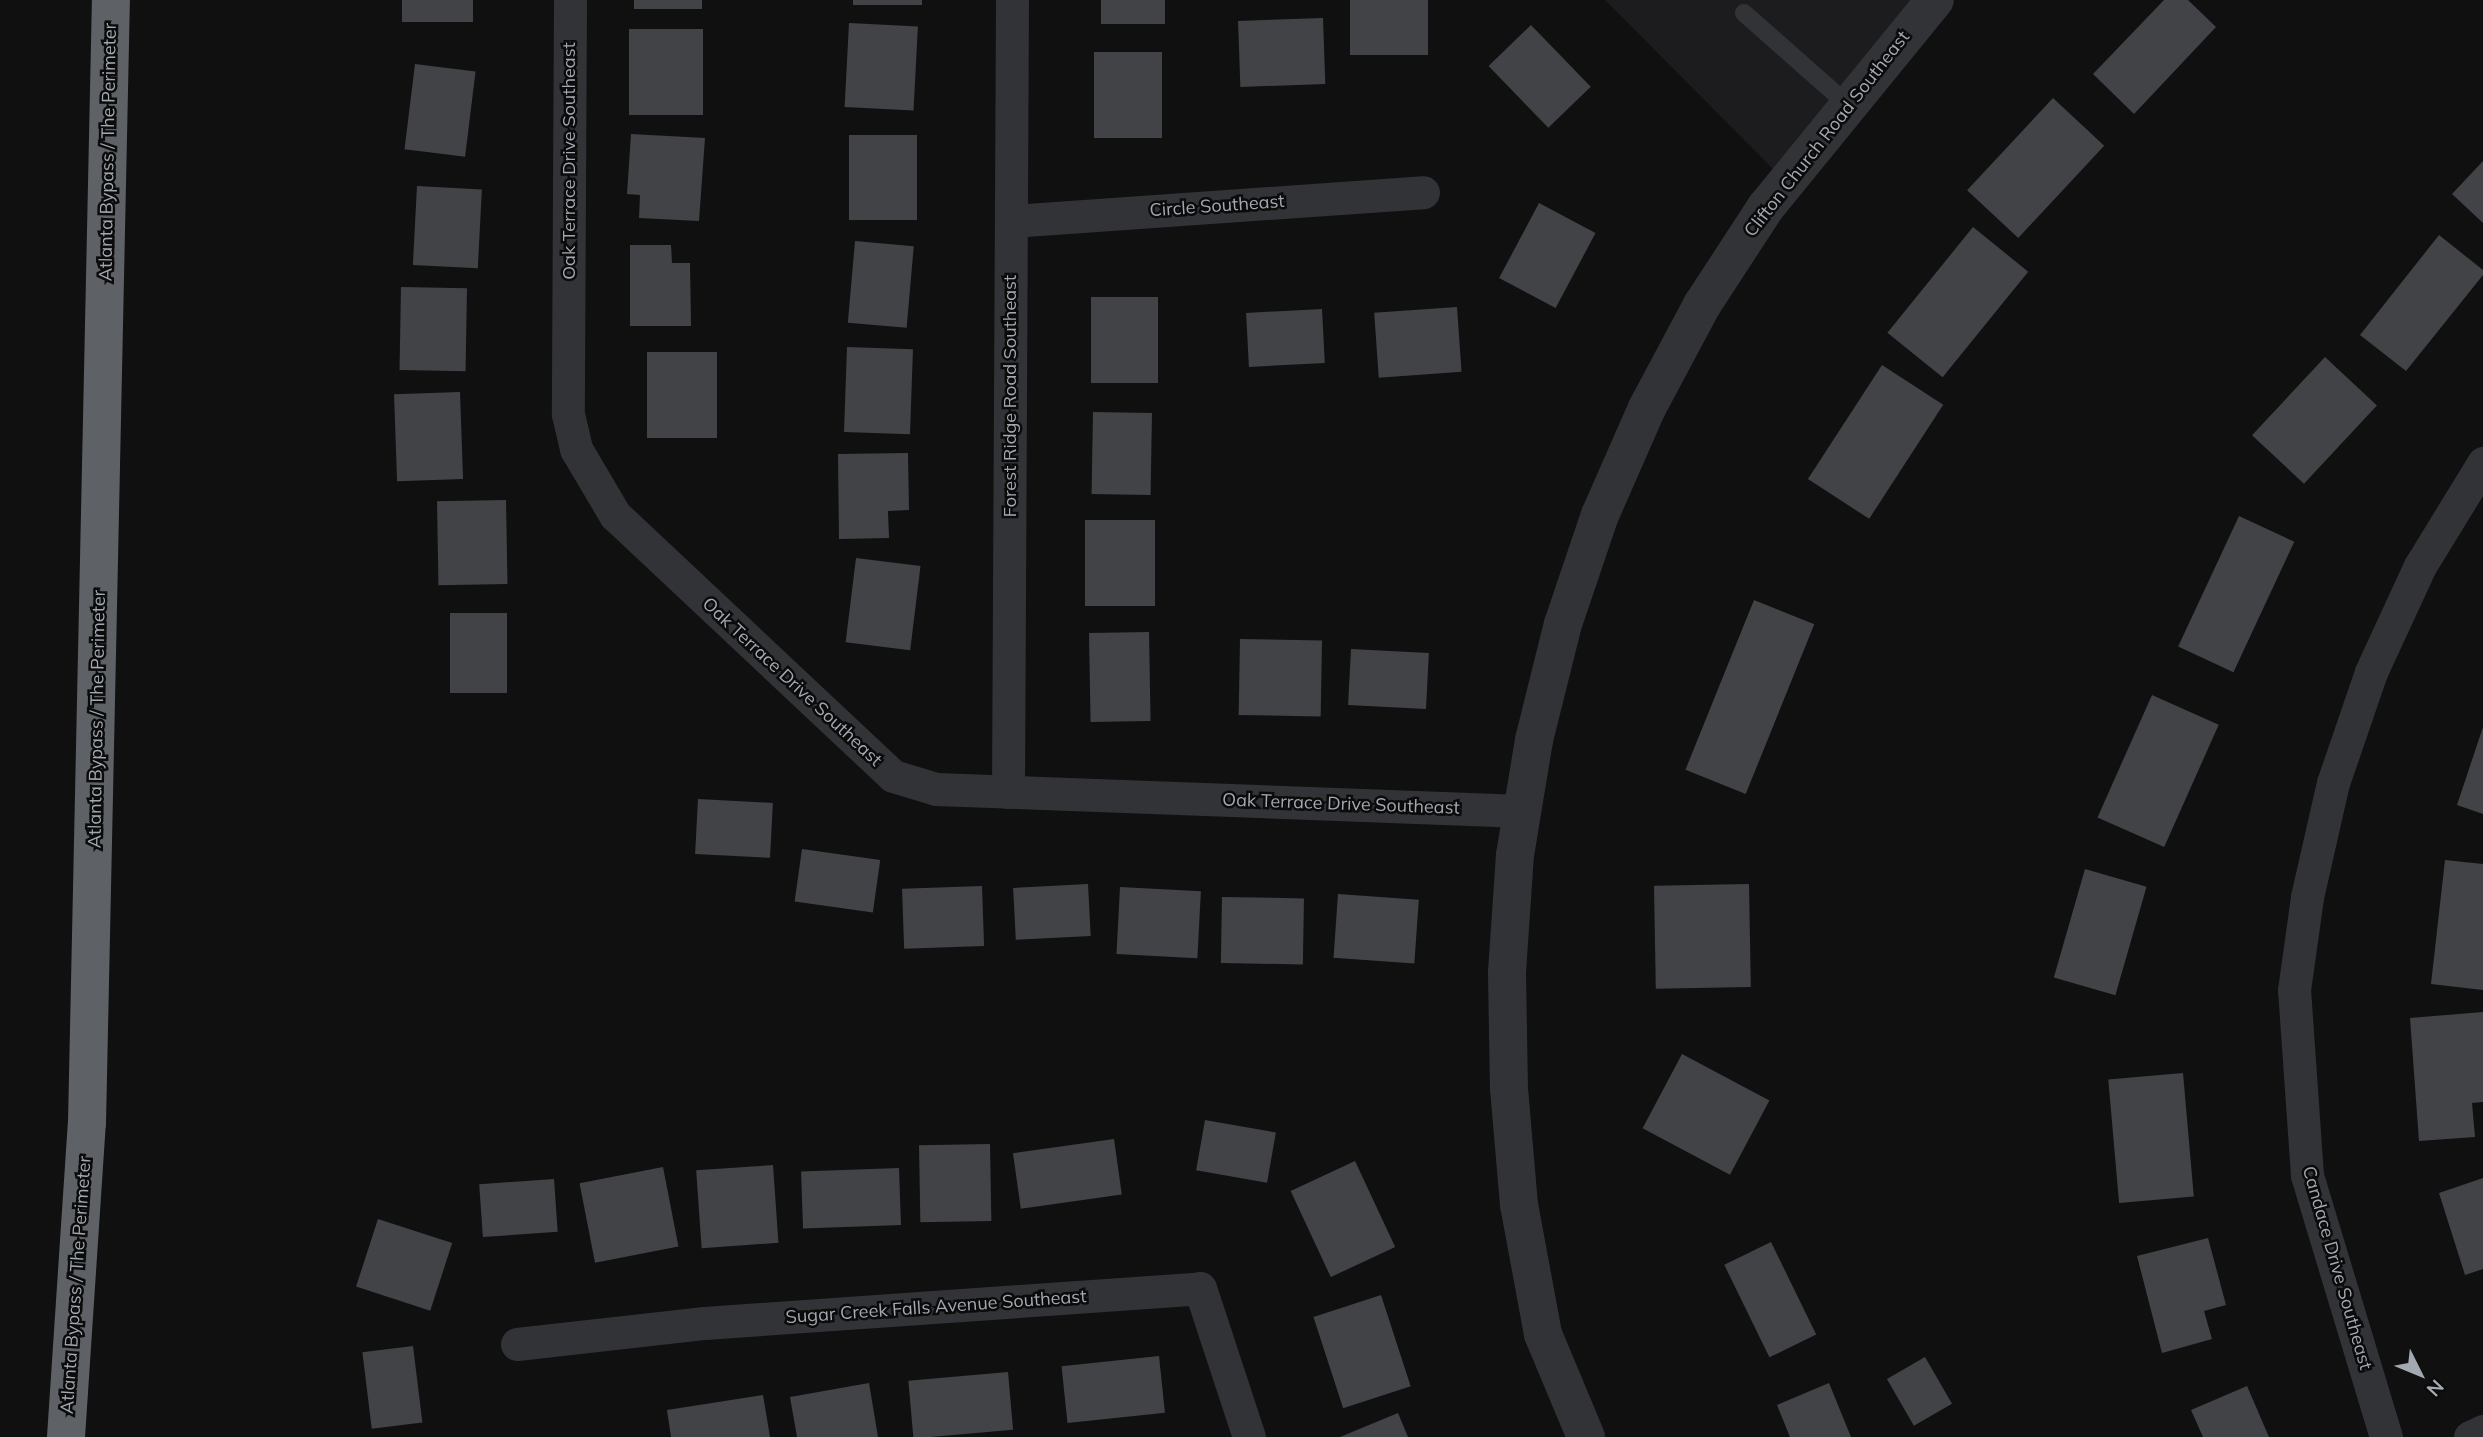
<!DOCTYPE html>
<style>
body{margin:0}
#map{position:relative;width:2483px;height:1437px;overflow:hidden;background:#101011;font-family:Mulish,sans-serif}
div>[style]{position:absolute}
.built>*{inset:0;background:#1c1c1e}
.building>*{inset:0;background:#424347;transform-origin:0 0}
.service>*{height:18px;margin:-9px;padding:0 9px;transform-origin:9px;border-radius:9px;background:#323336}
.minor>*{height:33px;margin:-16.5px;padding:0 16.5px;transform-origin:16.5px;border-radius:16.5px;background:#323336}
.tertiary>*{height:38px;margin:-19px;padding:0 19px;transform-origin:19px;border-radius:19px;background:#323336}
.motorway>*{height:38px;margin:-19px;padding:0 19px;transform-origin:19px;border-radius:19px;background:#5e6166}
span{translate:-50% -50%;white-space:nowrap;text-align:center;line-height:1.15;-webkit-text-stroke:5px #0b0b0c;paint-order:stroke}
.street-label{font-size:18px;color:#a3a9b1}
.north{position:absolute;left:2385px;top:1339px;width:70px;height:70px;-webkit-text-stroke:5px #0b0b0c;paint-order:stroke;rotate:133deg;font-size:19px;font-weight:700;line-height:28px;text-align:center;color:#a3a9b1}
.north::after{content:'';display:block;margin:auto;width:24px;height:32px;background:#a3a9b1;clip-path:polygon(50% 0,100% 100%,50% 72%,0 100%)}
</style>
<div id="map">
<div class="built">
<div style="clip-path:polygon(1605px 0,1951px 0,1786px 182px)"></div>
</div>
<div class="building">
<div style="left:402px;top:0;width:71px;height:22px"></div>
<div style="left:634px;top:0;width:68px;height:9px"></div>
<div style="left:853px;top:0;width:69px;height:5px"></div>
<div style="left:1101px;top:0;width:64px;height:24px"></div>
<div style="left:1350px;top:0;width:78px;height:55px"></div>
<div style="clip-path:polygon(2164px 0,2188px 0,2216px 27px,2134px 114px,2093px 74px)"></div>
<div style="left:1323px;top:18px;width:66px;height:85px;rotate:88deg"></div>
<div style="left:849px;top:23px;width:69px;height:84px;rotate:3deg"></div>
<div style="left:1531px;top:25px;width:86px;height:59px;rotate:46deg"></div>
<div style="left:703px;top:29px;width:86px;height:74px;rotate:90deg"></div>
<div style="left:1094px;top:52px;width:68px;height:86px"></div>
<div style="left:415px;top:64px;width:61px;height:86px;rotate:7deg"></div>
<div style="left:2053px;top:98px;width:70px;height:126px;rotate:43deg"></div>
<div style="clip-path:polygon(631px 134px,705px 138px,699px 221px,639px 218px,640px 195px,627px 194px)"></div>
<div style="left:849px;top:135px;width:68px;height:85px"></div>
<div style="clip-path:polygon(2483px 161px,2483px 223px,2452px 194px)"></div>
<div style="left:417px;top:186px;width:65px;height:79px;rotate:3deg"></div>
<div style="left:1539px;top:203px;width:64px;height:85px;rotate:28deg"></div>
<div style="left:1973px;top:227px;width:71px;height:136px;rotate:39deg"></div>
<div style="clip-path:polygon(2439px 235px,2483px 270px,2483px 275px,2406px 371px,2360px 335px)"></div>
<div style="left:855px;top:241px;width:59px;height:82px;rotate:5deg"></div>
<div style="clip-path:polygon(630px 245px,671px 245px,672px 263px,690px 263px,691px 326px,630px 326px)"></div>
<div style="left:401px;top:287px;width:66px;height:83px;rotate:1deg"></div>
<div style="left:1158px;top:297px;width:86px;height:67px;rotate:90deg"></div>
<div style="left:1457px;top:307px;width:65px;height:83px;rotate:86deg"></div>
<div style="left:1322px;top:309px;width:54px;height:76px;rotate:87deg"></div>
<div style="left:847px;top:347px;width:66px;height:85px;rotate:2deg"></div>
<div style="left:647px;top:352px;width:70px;height:86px"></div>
<div style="left:2325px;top:357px;width:71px;height:107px;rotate:43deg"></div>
<div style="left:1882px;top:365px;width:73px;height:136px;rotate:33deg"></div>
<div style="left:460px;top:392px;width:87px;height:66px;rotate:88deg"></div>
<div style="left:1093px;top:412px;width:59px;height:82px;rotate:1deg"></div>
<div style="clip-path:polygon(908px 453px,909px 510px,888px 511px,889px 538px,839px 539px,838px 454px)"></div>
<div style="left:506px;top:500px;width:84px;height:69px;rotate:89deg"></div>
<div style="left:2239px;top:516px;width:61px;height:144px;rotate:25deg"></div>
<div style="left:1085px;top:520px;width:70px;height:86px"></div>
<div style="left:856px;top:558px;width:65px;height:85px;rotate:7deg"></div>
<div style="left:1754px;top:600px;width:65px;height:183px;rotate:22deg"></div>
<div style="left:450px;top:613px;width:57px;height:80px"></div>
<div style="left:1149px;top:632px;width:89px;height:60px;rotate:89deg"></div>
<div style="left:1240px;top:639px;width:82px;height:76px;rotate:1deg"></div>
<div style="left:1351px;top:649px;width:78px;height:56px;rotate:3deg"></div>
<div style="left:2152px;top:695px;width:73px;height:134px;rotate:24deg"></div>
<div style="clip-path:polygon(2483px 727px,2483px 814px,2457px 805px)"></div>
<div style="left:698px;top:799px;width:75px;height:55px;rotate:3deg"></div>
<div style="left:802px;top:849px;width:79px;height:53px;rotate:8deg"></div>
<div style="clip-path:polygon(2445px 860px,2483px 864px,2483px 990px,2431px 984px)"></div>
<div style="left:2085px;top:869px;width:64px;height:113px;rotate:16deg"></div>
<div style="left:1088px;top:884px;width:52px;height:75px;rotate:87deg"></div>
<div style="left:1749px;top:884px;width:103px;height:95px;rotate:89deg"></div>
<div style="left:982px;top:886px;width:60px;height:80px;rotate:88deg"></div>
<div style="left:1120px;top:887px;width:81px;height:67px;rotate:3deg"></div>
<div style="left:1338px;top:894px;width:81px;height:64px;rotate:4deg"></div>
<div style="left:1222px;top:897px;width:82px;height:66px;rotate:1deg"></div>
<div style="clip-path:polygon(2483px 1012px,2483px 1102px,2472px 1103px,2475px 1137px,2419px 1141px,2410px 1018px)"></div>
<div style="left:1682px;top:1054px;width:99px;height:84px;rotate:28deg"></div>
<div style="left:2183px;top:1073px;width:124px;height:75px;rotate:85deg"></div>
<div style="left:1205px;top:1120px;width:72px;height:51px;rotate:10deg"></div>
<div style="left:1114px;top:1139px;width:56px;height:102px;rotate:82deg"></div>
<div style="left:990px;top:1144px;width:77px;height:71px;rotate:89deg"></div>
<div style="left:1355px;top:1161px;width:95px;height:71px;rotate:65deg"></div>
<div style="left:773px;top:1165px;width:78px;height:77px;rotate:86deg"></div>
<div style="left:663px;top:1167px;width:81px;height:85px;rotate:79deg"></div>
<div style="left:899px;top:1168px;width:57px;height:98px;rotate:88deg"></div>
<div style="clip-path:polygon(2483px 1178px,2483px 1269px,2465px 1275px,2439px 1193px)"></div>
<div style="left:554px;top:1179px;width:53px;height:75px;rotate:86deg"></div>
<div style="left:378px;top:1219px;width:78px;height:71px;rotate:18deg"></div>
<div style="clip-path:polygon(2208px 1238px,2226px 1305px,2204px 1311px,2212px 1339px,2162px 1353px,2137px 1256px)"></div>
<div style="left:1771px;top:1242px;width:103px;height:52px;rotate:64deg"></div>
<div style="left:1381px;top:1295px;width:96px;height:71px;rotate:72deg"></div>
<div style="left:413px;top:1346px;width:77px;height:51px;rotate:83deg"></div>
<div style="left:1159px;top:1356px;width:57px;height:98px;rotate:84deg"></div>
<div style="left:1925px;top:1357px;width:54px;height:44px;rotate:60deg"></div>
<div style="left:1008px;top:1372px;width:58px;height:100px;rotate:85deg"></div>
<div style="clip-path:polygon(869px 1383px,878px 1437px,797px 1437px,790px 1397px)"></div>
<div style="clip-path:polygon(1829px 1383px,1851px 1437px,1790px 1437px,1777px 1405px)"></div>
<div style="clip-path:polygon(2247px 1386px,2269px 1437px,2203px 1437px,2191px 1410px)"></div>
<div style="clip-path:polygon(763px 1395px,770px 1437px,671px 1437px,667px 1410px)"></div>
<div style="clip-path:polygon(1398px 1413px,1408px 1437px,1340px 1437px)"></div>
</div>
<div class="service">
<div style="left:1744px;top:13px;width:139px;rotate:41.5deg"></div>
</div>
<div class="minor">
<div style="left:570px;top:0;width:414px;rotate:90.3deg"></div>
<div style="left:568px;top:414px;width:36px;rotate:77deg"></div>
<div style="left:576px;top:449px;width:77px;rotate:59.4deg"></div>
<div style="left:615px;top:515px;width:381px;rotate:43.2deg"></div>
<div style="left:893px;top:776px;width:45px;rotate:16.8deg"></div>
<div style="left:936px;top:789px;width:587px;rotate:2.15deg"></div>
<div style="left:1011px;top:221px;width:413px;rotate:-4deg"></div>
<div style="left:1008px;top:792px;width:792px;rotate:-89.71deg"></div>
<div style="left:517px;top:1344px;width:189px;rotate:-6.4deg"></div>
<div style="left:705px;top:1323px;width:496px;rotate:-4deg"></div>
<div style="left:1200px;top:1288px;width:157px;rotate:71.8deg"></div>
<div style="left:2386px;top:1437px;width:274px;rotate:-106.8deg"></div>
<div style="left:2307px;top:1175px;width:185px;rotate:-94deg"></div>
<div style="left:2294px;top:990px;width:94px;rotate:-82deg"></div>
<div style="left:2307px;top:897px;width:117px;rotate:-77.2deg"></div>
<div style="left:2333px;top:783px;width:117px;rotate:-71.1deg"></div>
<div style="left:2371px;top:672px;width:117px;rotate:-65.2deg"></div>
<div style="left:2420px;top:566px;width:121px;rotate:-58.5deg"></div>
<div style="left:2470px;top:1437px;width:14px;rotate:-25deg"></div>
</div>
<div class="tertiary">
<div style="left:1586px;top:1437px;width:112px;rotate:-112.7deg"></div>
<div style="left:1543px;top:1334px;width:131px;rotate:-100.5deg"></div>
<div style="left:1519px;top:1205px;width:116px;rotate:-94.9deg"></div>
<div style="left:1509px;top:1089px;width:117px;rotate:-91deg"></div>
<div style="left:1507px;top:972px;width:117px;rotate:-86.1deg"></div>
<div style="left:1515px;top:855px;width:117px;rotate:-80.6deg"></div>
<div style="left:1534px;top:740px;width:120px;rotate:-76deg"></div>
<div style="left:1563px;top:624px;width:115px;rotate:-71.3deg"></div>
<div style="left:1600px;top:515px;width:117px;rotate:-66.3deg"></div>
<div style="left:1647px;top:408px;width:117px;rotate:-61.9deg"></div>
<div style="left:1702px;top:305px;width:117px;rotate:-56.9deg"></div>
<div style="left:1766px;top:207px;width:267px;rotate:-50.8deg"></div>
</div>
<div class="motorway">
<div style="left:66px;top:1437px;width:315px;rotate:-86.2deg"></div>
<div style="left:87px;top:1123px;width:1123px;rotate:-88.78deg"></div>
</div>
<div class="street-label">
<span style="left:1827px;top:134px;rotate:-52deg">Clifton Church Road Southeast</span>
<span style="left:108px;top:152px;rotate:-89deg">Atlanta Bypass / The Perimeter</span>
<span style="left:569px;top:161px;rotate:-90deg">Oak Terrace Drive Southeast</span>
<span style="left:1217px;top:206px;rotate:-4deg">Circle Southeast</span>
<span style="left:1010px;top:396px;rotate:-90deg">Forest Ridge Road Southeast</span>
<span style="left:792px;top:682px;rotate:43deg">Oak Terrace Drive Southeast</span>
<span style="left:97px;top:719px;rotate:-89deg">Atlanta Bypass / The Perimeter</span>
<span style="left:1341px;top:804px;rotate:2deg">Oak Terrace Drive Southeast</span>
<span style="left:2337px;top:1268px;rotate:74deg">Candace Drive Southeast</span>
<span style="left:76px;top:1285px;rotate:-86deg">Atlanta Bypass / The Perimeter</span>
<span style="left:936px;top:1307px;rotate:-4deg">Sugar Creek Falls Avenue Southeast</span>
</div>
<div class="north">N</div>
</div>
